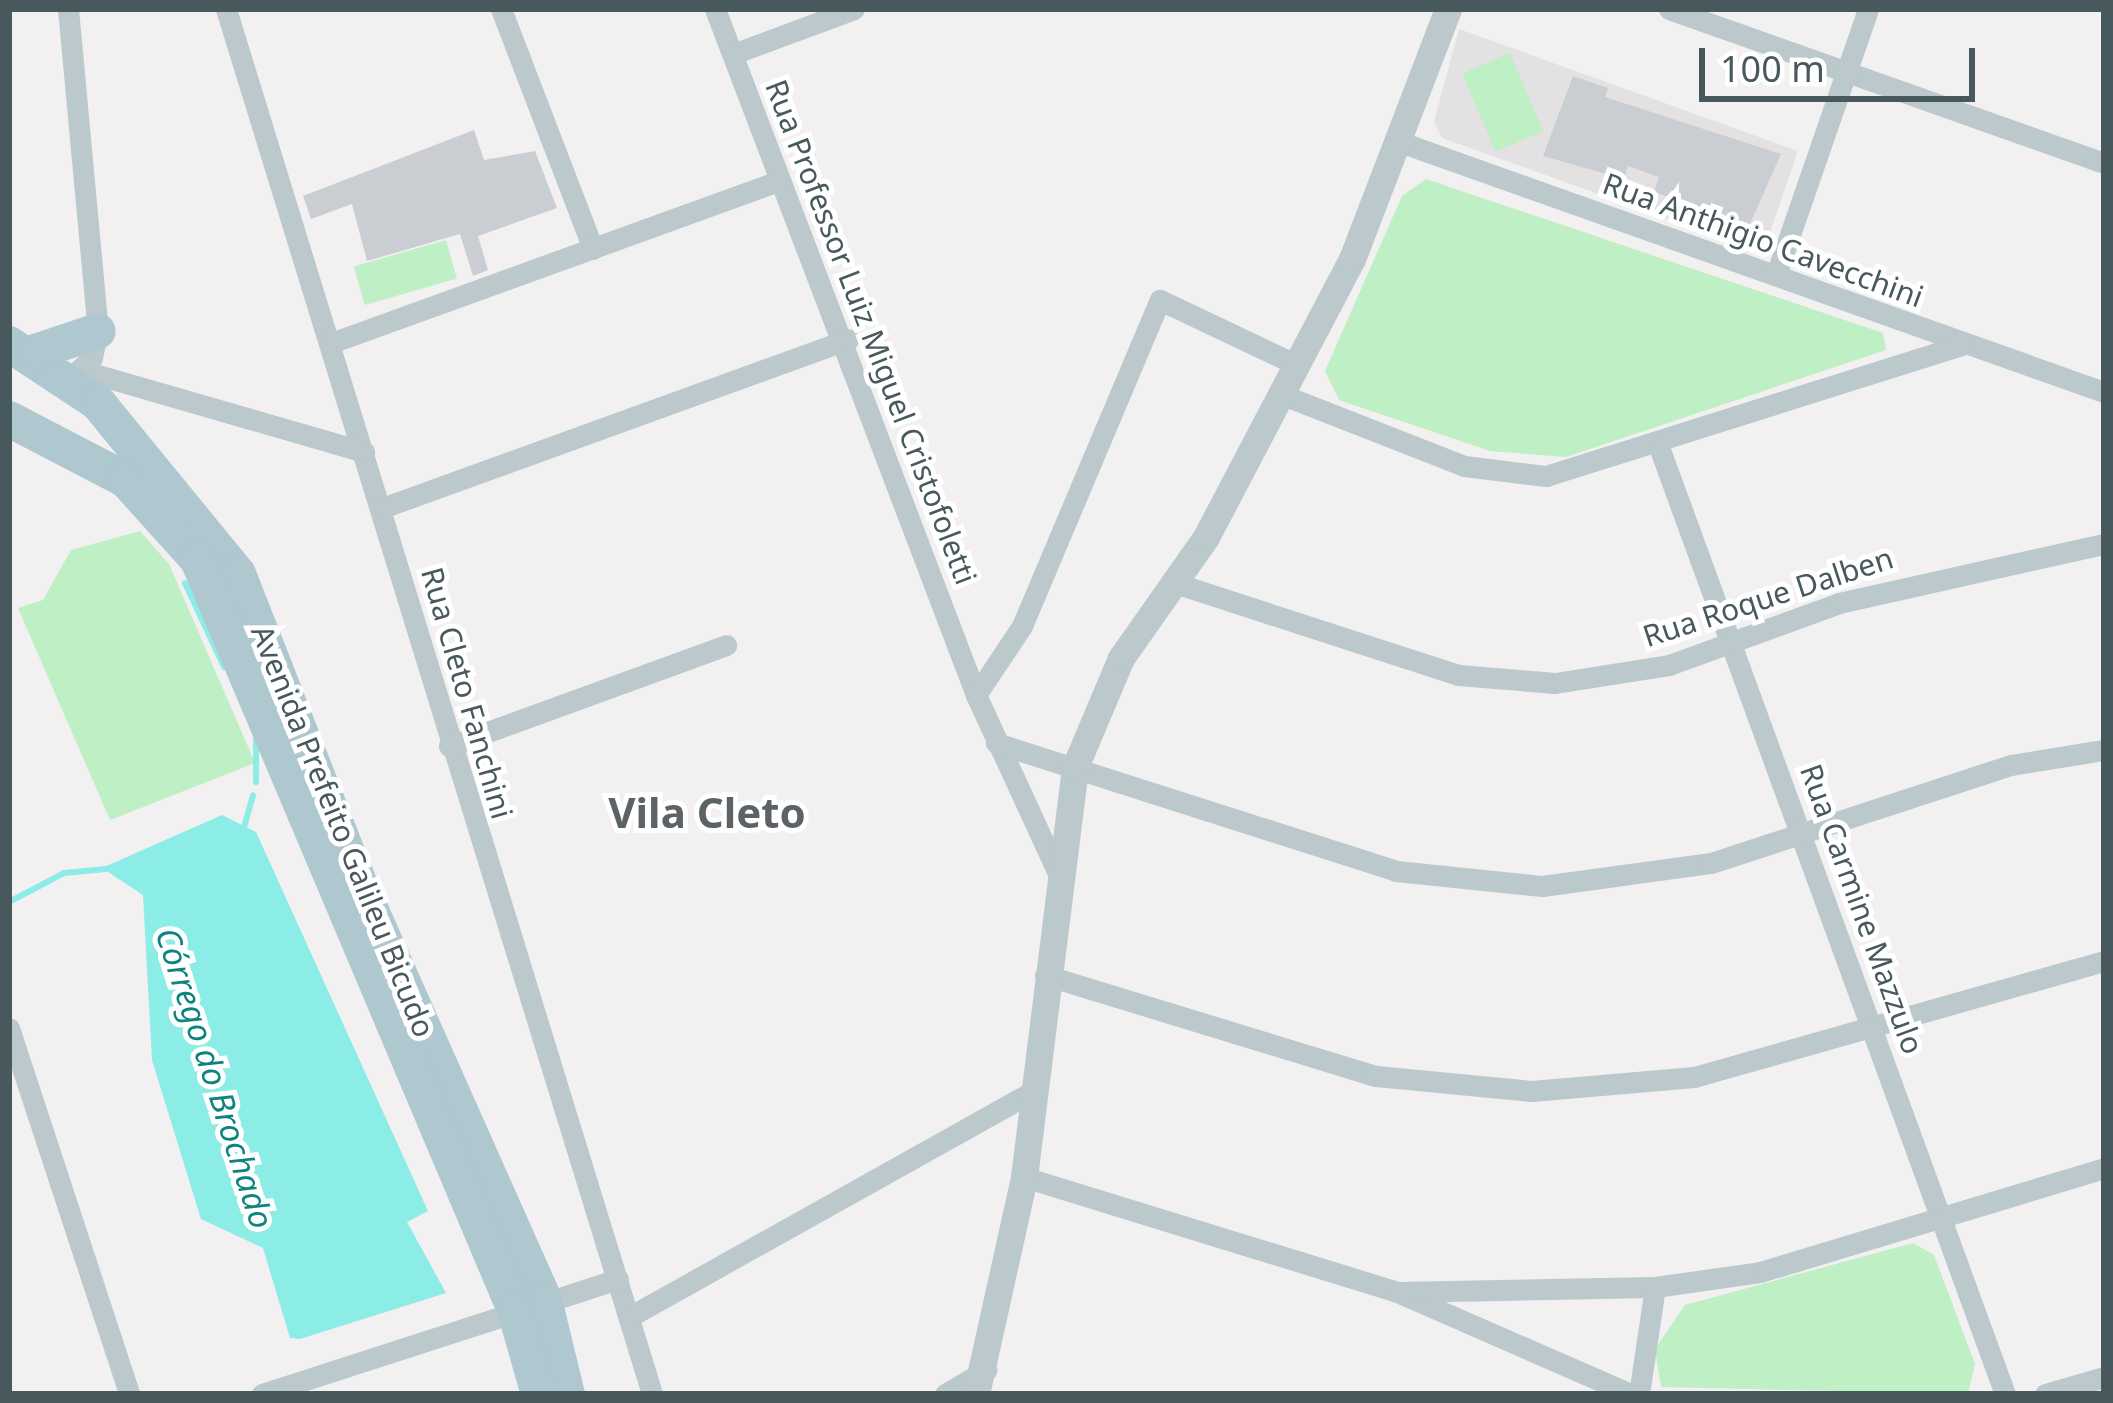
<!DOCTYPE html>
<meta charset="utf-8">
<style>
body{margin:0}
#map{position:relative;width:2113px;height:1403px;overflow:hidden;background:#f2f0f0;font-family:"Noto Sans",sans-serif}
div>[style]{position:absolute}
.education>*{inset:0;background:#e3e1e2}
.green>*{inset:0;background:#bfefc4;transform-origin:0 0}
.water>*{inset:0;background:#8cece6}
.stream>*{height:6px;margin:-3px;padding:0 3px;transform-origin:3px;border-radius:3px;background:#8cece6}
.building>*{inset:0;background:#caced2}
.minor>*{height:21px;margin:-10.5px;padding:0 10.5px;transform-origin:10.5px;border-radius:10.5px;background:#bbc9cc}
.tertiary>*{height:27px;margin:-13.5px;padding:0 13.5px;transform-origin:13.5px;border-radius:13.5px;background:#bbc9cc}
.primary>*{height:36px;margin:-18px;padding:0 18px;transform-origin:18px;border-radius:18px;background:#afc7ce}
span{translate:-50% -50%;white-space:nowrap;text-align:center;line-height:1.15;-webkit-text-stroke:10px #fff;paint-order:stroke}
.street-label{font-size:30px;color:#48595d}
.water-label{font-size:33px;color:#0e847e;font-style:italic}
.district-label{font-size:42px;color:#5c6265;font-weight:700}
.frame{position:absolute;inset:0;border:12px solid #48595d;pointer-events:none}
.scale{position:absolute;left:1699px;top:48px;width:276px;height:54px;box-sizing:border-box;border:6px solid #48595d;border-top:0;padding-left:15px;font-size:36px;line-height:42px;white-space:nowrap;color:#48595d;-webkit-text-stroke:9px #fff;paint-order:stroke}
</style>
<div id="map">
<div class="education">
<div style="clip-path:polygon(1459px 29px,1798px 151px,1767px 241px,1755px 250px,1442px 138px,1434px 122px)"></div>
</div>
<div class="green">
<div style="left:1510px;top:53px;width:85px;height:52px;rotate:67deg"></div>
<div style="clip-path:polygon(1426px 179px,1883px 333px,1886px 350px,1566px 457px,1490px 451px,1339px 400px,1325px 371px,1402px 196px)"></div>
<div style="left:446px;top:240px;width:40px;height:96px;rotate:74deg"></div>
<div style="clip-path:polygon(140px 531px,169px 564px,255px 763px,110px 820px,18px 608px,43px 600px,71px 550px)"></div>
<div style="clip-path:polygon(1913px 1243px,1934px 1255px,1975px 1364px,1968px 1394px,1661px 1387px,1655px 1349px,1685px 1305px)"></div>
</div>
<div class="water">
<div style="clip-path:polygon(222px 815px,256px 832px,428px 1211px,407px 1222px,446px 1293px,300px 1339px,290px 1338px,263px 1248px,201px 1219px,152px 1060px,143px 895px,102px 868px)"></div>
</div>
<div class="stream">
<div style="left:185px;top:583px;width:93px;rotate:65.1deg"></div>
<div style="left:256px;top:782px;width:43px;rotate:-90deg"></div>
<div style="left:244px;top:827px;width:33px;rotate:-74deg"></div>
<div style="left:9px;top:902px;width:62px;rotate:-27.8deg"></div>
<div style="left:64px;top:873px;width:42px;rotate:-5.4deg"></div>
</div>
<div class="building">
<div style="clip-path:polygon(1573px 76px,1608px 88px,1605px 97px,1781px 154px,1750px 224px,1654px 192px,1659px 177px,1628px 166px,1624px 179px,1543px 156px)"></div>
<div style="clip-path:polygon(474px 130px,484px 160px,535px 151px,557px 208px,478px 236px,488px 270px,473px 276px,460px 234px,367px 261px,352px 204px,311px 219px,303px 196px)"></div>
</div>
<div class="minor">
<div style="left:68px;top:9px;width:323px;rotate:84.7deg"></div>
<div style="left:98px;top:331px;width:28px;rotate:103deg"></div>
<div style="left:92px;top:358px;width:31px;rotate:138deg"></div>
<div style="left:226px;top:9px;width:1449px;rotate:72.9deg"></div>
<div style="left:501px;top:9px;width:257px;rotate:69deg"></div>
<div style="left:715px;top:9px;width:734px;rotate:69.17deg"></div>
<div style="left:976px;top:695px;width:201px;rotate:65.3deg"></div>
<div style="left:1669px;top:9px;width:461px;rotate:19.5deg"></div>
<div style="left:733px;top:54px;width:129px;rotate:-20.4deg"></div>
<div style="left:1403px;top:143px;width:744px;rotate:19.56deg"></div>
<div style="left:1776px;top:275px;width:281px;rotate:-70.9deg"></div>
<div style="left:331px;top:343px;width:476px;rotate:-19.9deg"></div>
<div style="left:98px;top:375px;width:277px;rotate:16.1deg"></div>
<div style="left:1283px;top:395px;width:194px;rotate:21.4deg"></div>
<div style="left:1464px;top:466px;width:83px;rotate:7deg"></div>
<div style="left:1546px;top:476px;width:436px;rotate:-17.5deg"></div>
<div style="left:1659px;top:447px;width:1008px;rotate:69.93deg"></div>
<div style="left:382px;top:508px;width:496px;rotate:-19.9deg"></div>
<div style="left:1175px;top:583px;width:298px;rotate:18deg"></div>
<div style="left:1458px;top:675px;width:97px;rotate:4.7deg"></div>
<div style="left:1555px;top:683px;width:115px;rotate:-9deg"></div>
<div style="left:1669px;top:665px;width:181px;rotate:-20deg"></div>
<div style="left:1839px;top:603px;width:271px;rotate:-12.6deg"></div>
<div style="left:976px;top:695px;width:83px;rotate:-56.3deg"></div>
<div style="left:1022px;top:626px;width:354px;rotate:-67.1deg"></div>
<div style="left:1160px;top:300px;width:152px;rotate:25.4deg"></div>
<div style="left:996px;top:743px;width:420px;rotate:17.7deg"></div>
<div style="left:1396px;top:871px;width:147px;rotate:5.9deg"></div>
<div style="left:1542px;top:886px;width:171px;rotate:-7.8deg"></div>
<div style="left:1711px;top:863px;width:316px;rotate:-18.1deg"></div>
<div style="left:2011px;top:765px;width:94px;rotate:-9.2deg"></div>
<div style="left:449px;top:746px;width:295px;rotate:-20deg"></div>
<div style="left:1045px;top:975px;width:346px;rotate:17deg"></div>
<div style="left:1376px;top:1076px;width:157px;rotate:5.5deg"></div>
<div style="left:1532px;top:1091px;width:163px;rotate:-4.9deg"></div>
<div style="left:1694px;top:1077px;width:426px;rotate:-15.8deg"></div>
<div style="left:9px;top:1028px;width:385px;rotate:71.8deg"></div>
<div style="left:1024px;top:1177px;width:390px;rotate:17.1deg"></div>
<div style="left:1397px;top:1292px;width:254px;rotate:23.6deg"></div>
<div style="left:1397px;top:1292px;width:258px;rotate:-1.1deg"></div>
<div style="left:1655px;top:1287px;width:106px;rotate:-8.1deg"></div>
<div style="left:1760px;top:1272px;width:359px;rotate:-16.8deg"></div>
<div style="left:629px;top:1317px;width:458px;rotate:-29.2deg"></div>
<div style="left:262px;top:1394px;width:374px;rotate:-17.9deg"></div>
<div style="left:945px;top:1394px;width:48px;rotate:-30.3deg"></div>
<div style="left:1639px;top:1394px;width:108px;rotate:-81.5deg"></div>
<div style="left:2045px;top:1394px;width:61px;rotate:-16.1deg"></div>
</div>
<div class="tertiary">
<div style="left:976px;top:1394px;width:222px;rotate:-77.5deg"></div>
<div style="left:1024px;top:1177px;width:413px;rotate:-82.9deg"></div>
<div style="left:1075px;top:767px;width:118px;rotate:-67.1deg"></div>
<div style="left:1121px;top:658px;width:148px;rotate:-54.9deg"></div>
<div style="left:1206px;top:537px;width:314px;rotate:-62.3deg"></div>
<div style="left:1352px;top:259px;width:268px;rotate:-69deg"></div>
</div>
<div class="primary">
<div style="left:9px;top:344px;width:107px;rotate:33.5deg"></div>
<div style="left:98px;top:403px;width:221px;rotate:50.7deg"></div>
<div style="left:238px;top:574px;width:335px;rotate:68.6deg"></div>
<div style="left:360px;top:886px;width:453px;rotate:66deg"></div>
<div style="left:544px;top:1300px;width:97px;rotate:76.3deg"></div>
<div style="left:35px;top:352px;width:66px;rotate:-18.4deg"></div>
<div style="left:9px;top:419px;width:132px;rotate:27.5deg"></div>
<div style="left:126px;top:480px;width:108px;rotate:48deg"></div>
<div style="left:198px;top:560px;width:814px;rotate:67.09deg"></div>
<div style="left:515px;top:1310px;width:87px;rotate:74.1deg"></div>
</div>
<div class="street-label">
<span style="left:1763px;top:240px;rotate:20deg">Rua Anthigio Cavecchini</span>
<span style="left:871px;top:332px;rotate:69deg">Rua Professor Luiz Miguel Cristofoletti</span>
<span style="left:1768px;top:597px;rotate:-18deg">Rua Roque Dalben</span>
<span style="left:467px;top:693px;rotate:74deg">Rua Cleto Fanchini</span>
<span style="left:343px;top:831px;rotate:68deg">Avenida Prefeito Galileu Bicudo</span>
<span style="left:1862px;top:909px;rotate:70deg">Rua Carmine Mazzulo</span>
</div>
<div class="water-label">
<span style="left:215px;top:1078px;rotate:72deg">Córrego do Brochado</span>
</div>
<div class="district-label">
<span style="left:707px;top:812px">Vila Cleto</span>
</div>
<div class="frame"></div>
<div class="scale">100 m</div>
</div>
